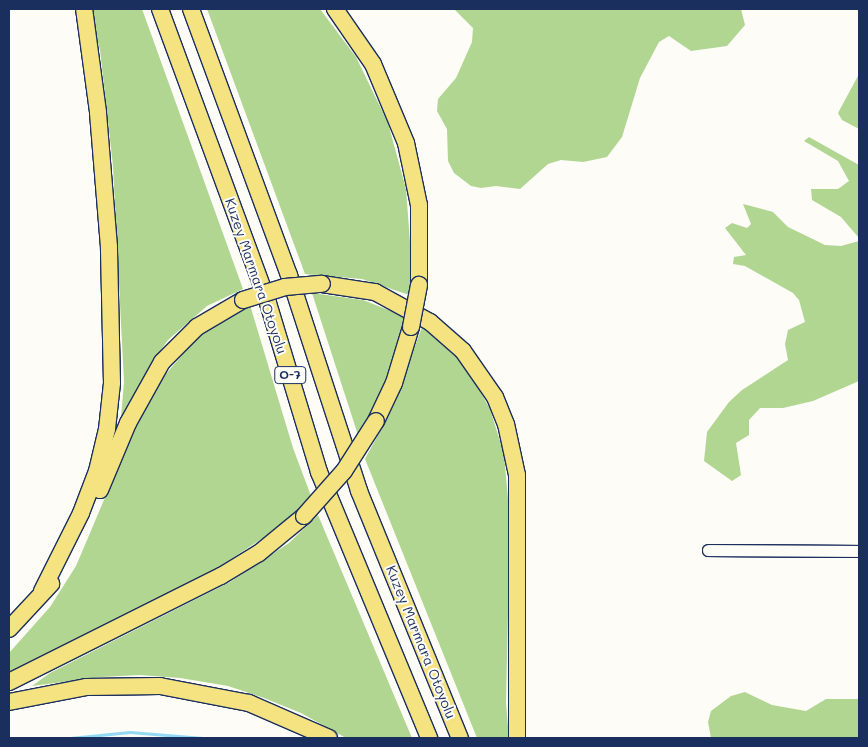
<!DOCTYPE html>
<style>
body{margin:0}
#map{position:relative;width:868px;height:747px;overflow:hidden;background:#fdfcf7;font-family:Mali,sans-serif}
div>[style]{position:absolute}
.green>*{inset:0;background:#b1d691}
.stream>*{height:2.5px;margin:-1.25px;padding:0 1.25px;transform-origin:1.25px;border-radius:1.25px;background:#92daf3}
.roads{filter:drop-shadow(1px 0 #1b2f5e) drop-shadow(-1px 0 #1b2f5e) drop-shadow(0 1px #1b2f5e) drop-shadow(0 -1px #1b2f5e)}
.minor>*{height:11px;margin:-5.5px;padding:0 5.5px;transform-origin:5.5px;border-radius:5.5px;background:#fdfcf7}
.highway>*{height:16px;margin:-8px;padding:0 8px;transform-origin:8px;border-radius:8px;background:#f5e382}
.bridges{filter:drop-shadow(1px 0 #1b2f5e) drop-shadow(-1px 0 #1b2f5e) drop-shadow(0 1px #1b2f5e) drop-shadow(0 -1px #1b2f5e)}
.highway-bridge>*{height:16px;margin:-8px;padding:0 8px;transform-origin:8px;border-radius:8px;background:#f5e382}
span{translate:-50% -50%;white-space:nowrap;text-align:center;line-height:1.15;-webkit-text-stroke:4px #fdfcf7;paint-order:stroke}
.shield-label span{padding:1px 4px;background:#fdfcf7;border:1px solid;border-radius:4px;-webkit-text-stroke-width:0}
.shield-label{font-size:12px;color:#1b2f5e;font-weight:700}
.street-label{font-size:14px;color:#1b2f5e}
.frame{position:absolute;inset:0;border:10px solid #1b2f5e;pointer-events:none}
</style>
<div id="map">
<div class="green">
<div style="clip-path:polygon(89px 9px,142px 9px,243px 289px,207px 306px,168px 340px,150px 365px,121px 418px,124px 382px,113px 166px,100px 50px)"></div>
<div style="clip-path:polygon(207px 9px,320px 9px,356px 57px,388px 123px,406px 189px,412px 269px,409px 295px,362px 279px,305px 274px)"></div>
<div style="clip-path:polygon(454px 9px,741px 9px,745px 25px,727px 46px,691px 51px,669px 36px,659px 42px,640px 78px,622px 137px,607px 157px,583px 162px,561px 160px,548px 164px,520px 189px,496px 186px,481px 188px,471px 186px,454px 173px,448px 161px,447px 129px,437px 111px,438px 99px,456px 78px,472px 42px,473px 28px)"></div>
<div style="clip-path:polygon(859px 74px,859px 129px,842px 120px,838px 113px)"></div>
<div style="clip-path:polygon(809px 137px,859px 165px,859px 238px,841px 217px,812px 200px,811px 189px,838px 189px,849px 181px,838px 161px,804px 141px)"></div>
<div style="clip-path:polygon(743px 204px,773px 212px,788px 227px,825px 245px,841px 246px,859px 241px,859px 381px,813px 401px,783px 408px,760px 408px,749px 420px,749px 435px,736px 443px,741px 475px,732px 481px,704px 461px,707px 432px,729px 402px,742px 390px,788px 360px,785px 344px,788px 330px,805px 322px,799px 300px,793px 293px,745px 266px,733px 264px,734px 257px,746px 255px,725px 228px,732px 223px,747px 228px,751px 224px)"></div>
<div style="clip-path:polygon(312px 293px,363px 300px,406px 317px,385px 388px,358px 435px)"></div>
<div style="clip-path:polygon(250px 305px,293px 448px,311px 496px,273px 535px,269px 534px,202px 578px,9px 674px,9px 653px,50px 607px,76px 566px,143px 408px,157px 384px,198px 337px)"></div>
<div style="clip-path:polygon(422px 327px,457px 358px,475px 382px,490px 409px,504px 454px,510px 521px,506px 703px,509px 738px,477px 738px,365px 459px,390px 413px)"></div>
<div style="clip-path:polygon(318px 515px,412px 738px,346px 738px,301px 713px,264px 698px,228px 686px,180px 678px,140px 675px,101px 677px,32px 686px,50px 673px,230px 582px,289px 543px)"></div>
<div style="clip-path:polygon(745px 692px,772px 705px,806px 711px,826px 699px,859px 699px,859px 738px,711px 738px,708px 722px,711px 711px,731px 696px)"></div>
</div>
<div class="stream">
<div style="left:70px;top:738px;width:60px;rotate:-5.7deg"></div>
<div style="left:130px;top:732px;width:73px;rotate:4.7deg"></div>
</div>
<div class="roads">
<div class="minor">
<div style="left:708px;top:550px;width:151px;rotate:0.4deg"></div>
</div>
<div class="highway">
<div style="left:160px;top:9px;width:313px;rotate:69.8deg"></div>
<div style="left:268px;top:303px;width:177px;rotate:73.2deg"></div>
<div style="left:319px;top:472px;width:288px;rotate:67.5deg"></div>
<div style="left:191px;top:9px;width:283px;rotate:69.8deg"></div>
<div style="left:289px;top:275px;width:227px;rotate:72deg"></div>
<div style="left:359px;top:491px;width:267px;rotate:67.8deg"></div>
<div style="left:335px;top:9px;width:67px;rotate:55.4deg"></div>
<div style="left:373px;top:64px;width:86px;rotate:67.3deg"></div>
<div style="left:406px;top:143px;width:63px;rotate:78.2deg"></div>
<div style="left:419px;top:205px;width:80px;rotate:90deg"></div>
<div style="left:322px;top:284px;width:54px;rotate:8.6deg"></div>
<div style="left:375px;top:292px;width:63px;rotate:28.6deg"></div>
<div style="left:430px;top:322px;width:44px;rotate:41.3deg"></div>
<div style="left:463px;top:351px;width:56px;rotate:55.2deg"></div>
<div style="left:495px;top:397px;width:29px;rotate:68deg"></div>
<div style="left:506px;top:424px;width:52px;rotate:77.8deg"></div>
<div style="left:517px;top:475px;width:263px;rotate:90deg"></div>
<div style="left:376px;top:421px;width:42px;rotate:-64.7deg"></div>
<div style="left:394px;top:383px;width:59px;rotate:-73.1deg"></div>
<div style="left:100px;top:490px;width:73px;rotate:-67.3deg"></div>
<div style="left:128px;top:423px;width:70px;rotate:-60.9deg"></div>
<div style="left:162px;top:362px;width:49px;rotate:-45deg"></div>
<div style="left:197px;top:327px;width:53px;rotate:-30.4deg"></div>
<div style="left:42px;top:591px;width:87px;rotate:-63.4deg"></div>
<div style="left:81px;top:513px;width:45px;rotate:-69.1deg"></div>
<div style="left:97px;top:471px;width:43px;rotate:-76.6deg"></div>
<div style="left:107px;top:429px;width:46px;rotate:-83.8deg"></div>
<div style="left:112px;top:383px;width:136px;rotate:-91.3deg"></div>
<div style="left:109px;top:247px;width:135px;rotate:-94.7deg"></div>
<div style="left:98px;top:112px;width:104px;rotate:-97.7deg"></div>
<div style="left:9px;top:629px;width:62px;rotate:-47deg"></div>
<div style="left:9px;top:682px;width:237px;rotate:-26.6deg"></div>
<div style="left:221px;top:576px;width:44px;rotate:-31.2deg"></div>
<div style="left:259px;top:553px;width:58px;rotate:-39.4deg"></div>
<div style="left:9px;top:702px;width:78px;rotate:-11deg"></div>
<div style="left:86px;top:687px;width:74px;rotate:-0.8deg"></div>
<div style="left:160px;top:686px;width:91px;rotate:10.8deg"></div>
<div style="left:249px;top:703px;width:87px;rotate:23.6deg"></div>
</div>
</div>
<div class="bridges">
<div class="highway-bridge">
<div style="left:243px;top:300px;width:44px;rotate:-17.2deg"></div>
<div style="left:285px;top:287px;width:37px;rotate:-5deg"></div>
<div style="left:411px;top:327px;width:43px;rotate:-79.2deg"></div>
<div style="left:304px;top:516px;width:60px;rotate:-48.4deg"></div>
<div style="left:344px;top:471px;width:59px;rotate:-57.4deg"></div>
</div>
</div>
<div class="shield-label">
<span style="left:290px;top:375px">O-7</span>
</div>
<div class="street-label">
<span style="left:256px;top:276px;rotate:71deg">Kuzey Marmara Otoyolu</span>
<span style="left:421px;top:642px;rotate:68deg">Kuzey Marmara Otoyolu</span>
</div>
<div class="frame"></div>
</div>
